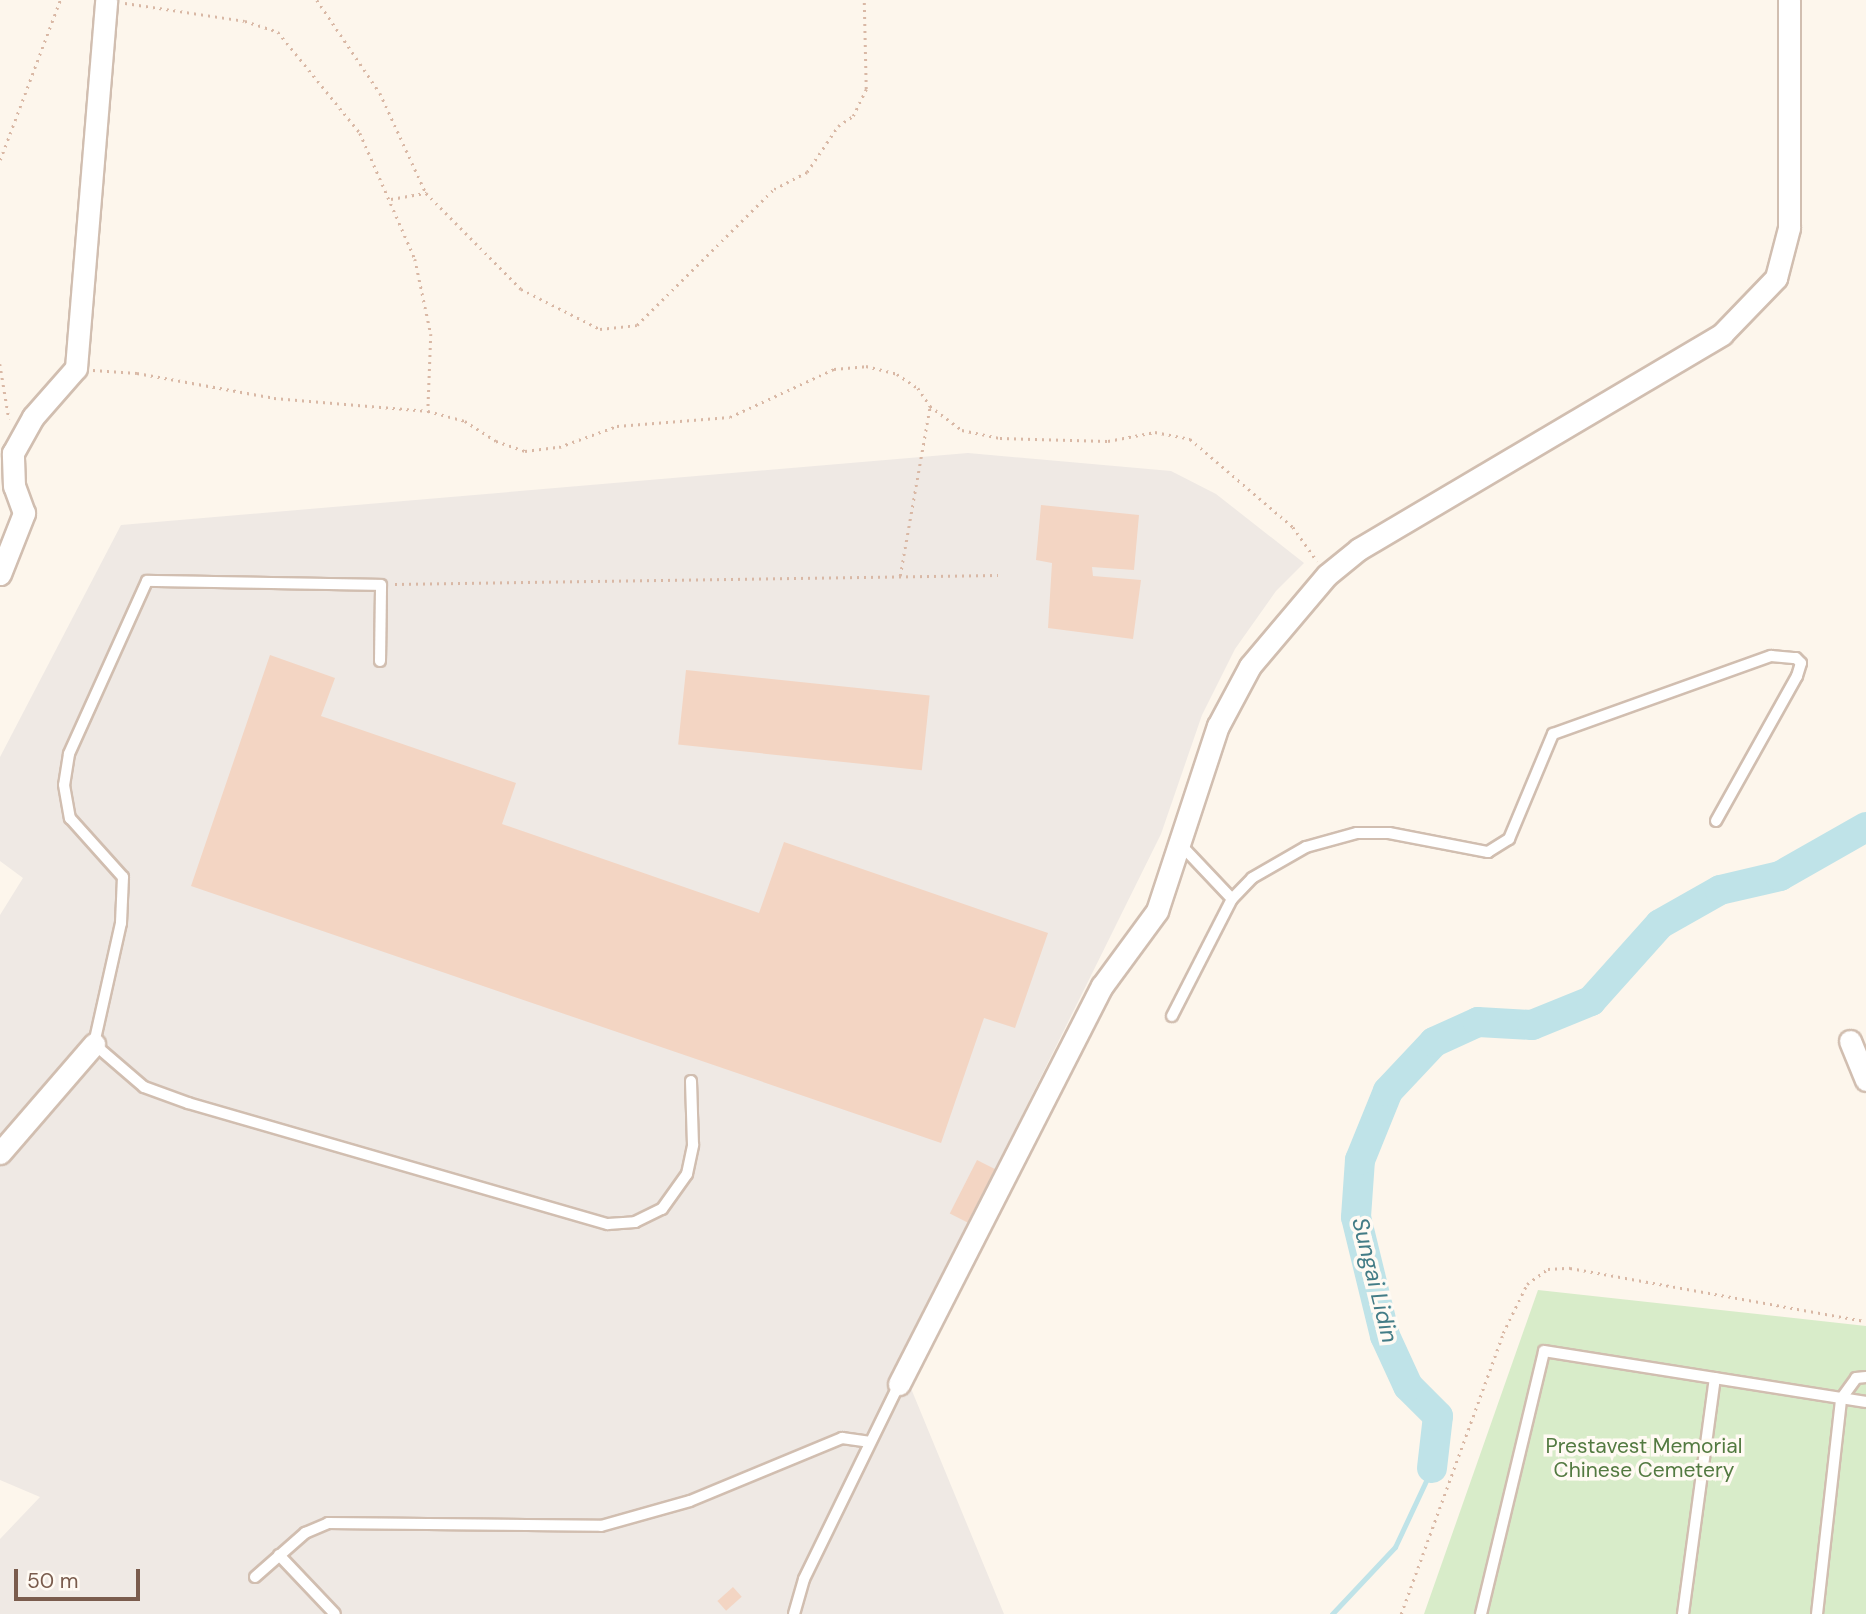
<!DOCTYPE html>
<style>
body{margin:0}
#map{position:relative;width:1866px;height:1614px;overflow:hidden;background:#fdf6ec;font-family:"DM Sans",sans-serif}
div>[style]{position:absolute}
.industrial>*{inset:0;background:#efe9e4}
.green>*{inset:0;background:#d8ecc9}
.stream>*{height:5px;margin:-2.5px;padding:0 2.5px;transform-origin:2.5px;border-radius:2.5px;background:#bfe3e8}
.river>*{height:30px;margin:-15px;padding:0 15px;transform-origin:15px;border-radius:15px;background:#bfe3e8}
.building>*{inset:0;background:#f3d5c3;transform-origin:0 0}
.path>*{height:2.5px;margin-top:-1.25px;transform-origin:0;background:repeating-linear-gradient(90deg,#d9b8a5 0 2px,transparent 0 7px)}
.roads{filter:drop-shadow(2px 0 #d1beb0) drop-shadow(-2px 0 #d1beb0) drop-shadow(0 2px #d1beb0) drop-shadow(0 -2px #d1beb0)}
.lane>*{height:10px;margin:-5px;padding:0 5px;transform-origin:5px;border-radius:5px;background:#fff}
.street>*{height:21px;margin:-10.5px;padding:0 10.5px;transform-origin:10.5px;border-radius:10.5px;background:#fff}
span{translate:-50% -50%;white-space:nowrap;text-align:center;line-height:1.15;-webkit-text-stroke:7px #fffaf3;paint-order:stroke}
.park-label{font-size:21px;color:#537a41}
.water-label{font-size:23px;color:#437c86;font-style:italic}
.scale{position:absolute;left:14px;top:1569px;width:126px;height:32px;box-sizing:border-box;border:4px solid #7a5c4d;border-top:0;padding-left:9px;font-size:21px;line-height:24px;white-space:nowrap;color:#7a5c4d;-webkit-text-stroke:5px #fffaf3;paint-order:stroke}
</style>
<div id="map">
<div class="industrial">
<div style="clip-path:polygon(968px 453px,1171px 471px,1216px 494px,1304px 563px,1276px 591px,1235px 649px,1202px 715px,1161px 834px,891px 1380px,910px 1386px,1004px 1614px,0 1614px,0 1539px,40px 1497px,0 1480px,0 915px,23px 878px,0 861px,0 757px,121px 525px)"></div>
</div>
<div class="green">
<div style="clip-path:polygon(1538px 1290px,1866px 1326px,1866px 1614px,1424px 1614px)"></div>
</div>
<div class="stream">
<div style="left:1332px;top:1614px;width:92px;rotate:-46.8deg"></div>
<div style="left:1395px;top:1547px;width:87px;rotate:-64.9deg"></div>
</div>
<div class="river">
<div style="left:1432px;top:1468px;width:52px;rotate:-83.4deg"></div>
<div style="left:1438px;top:1416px;width:42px;rotate:-135deg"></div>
<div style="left:1408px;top:1386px;width:55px;rotate:-114.7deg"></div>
<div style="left:1385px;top:1336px;width:122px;rotate:-103.7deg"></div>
<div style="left:1356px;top:1217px;width:57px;rotate:-86deg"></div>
<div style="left:1360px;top:1160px;width:74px;rotate:-67.9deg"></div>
<div style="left:1388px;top:1091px;width:67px;rotate:-46.8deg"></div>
<div style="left:1434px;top:1042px;width:48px;rotate:-24.4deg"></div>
<div style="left:1478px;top:1022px;width:54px;rotate:3.2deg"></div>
<div style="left:1532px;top:1025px;width:64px;rotate:-22.1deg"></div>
<div style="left:1591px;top:1001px;width:103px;rotate:-48.1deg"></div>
<div style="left:1660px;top:924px;width:69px;rotate:-29.5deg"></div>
<div style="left:1720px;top:890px;width:62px;rotate:-13.1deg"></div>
<div style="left:1780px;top:876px;width:99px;rotate:-29.7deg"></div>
</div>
<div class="building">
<div style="clip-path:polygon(1041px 505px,1139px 515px,1134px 570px,1092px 567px,1093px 576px,1141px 580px,1133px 639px,1048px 628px,1052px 563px,1036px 560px)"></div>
<div style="clip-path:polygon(270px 655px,335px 678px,321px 716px,516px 783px,502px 824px,759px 913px,784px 842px,1048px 933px,1015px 1028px,984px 1018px,941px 1143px,191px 886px)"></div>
<div style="left:686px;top:670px;width:245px;height:75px;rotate:6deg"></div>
<div style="left:977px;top:1160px;width:20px;height:60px;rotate:27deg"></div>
<div style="left:733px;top:1587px;width:13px;height:21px;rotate:48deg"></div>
</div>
<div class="path">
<div style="left:317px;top:0;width:112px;rotate:55.9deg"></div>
<div style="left:380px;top:93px;width:110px;rotate:65.3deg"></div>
<div style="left:426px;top:193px;width:135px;rotate:45.3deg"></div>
<div style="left:521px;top:289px;width:89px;rotate:26.9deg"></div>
<div style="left:600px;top:329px;width:37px;rotate:-6deg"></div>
<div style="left:637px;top:325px;width:193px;rotate:-44.8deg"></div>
<div style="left:774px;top:189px;width:37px;rotate:-27deg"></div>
<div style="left:807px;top:172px;width:55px;rotate:-56deg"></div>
<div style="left:838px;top:126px;width:18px;rotate:-34deg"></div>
<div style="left:853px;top:116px;width:30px;rotate:-64deg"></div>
<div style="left:866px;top:89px;width:89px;rotate:-91.3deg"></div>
<div style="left:125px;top:3px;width:121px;rotate:8.5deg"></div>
<div style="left:245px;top:21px;width:35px;rotate:18deg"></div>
<div style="left:278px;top:32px;width:130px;rotate:50.9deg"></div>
<div style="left:360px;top:133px;width:137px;rotate:66.4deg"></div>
<div style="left:415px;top:259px;width:77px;rotate:78deg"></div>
<div style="left:431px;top:334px;width:77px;rotate:92.2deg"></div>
<div style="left:0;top:160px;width:171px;rotate:-69.4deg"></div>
<div style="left:391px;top:199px;width:36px;rotate:-10deg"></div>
<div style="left:0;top:364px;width:56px;rotate:80.7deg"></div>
<div style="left:93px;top:370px;width:44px;rotate:3.9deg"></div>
<div style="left:137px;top:373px;width:139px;rotate:10.3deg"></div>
<div style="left:274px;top:398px;width:155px;rotate:4.8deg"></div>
<div style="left:428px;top:411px;width:38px;rotate:15deg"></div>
<div style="left:465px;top:421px;width:37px;rotate:33deg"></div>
<div style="left:496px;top:441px;width:31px;rotate:19deg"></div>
<div style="left:525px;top:451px;width:34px;rotate:-7deg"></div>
<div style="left:559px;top:447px;width:62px;rotate:-19.9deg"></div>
<div style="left:617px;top:426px;width:113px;rotate:-4.6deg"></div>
<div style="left:730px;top:417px;width:115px;rotate:-24.8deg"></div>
<div style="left:834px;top:369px;width:32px;rotate:-5deg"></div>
<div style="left:866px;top:366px;width:32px;rotate:14deg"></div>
<div style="left:897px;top:374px;width:25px;rotate:34deg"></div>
<div style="left:918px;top:388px;width:22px;rotate:56deg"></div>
<div style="left:900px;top:576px;width:173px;rotate:-80deg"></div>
<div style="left:930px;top:406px;width:40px;rotate:37deg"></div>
<div style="left:962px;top:430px;width:39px;rotate:12deg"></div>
<div style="left:1000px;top:438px;width:108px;rotate:1.6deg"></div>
<div style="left:1108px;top:441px;width:48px;rotate:-10.8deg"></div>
<div style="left:1155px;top:432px;width:36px;rotate:11deg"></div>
<div style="left:1190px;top:439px;width:135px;rotate:40.5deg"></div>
<div style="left:1293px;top:527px;width:42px;rotate:54.8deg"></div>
<div style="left:395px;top:584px;width:603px;rotate:-0.86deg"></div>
<div style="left:1401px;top:1614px;width:299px;rotate:-70deg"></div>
<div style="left:1503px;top:1333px;width:55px;rotate:-63.9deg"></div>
<div style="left:1527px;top:1284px;width:26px;rotate:-36deg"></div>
<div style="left:1548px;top:1269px;width:22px;rotate:-3deg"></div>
<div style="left:1570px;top:1268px;width:301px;rotate:10.2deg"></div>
</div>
<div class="roads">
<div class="lane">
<div style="left:380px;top:661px;width:76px;rotate:-89.2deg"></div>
<div style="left:381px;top:585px;width:234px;rotate:-179deg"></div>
<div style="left:147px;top:581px;width:190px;rotate:114.3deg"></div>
<div style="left:69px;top:754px;width:31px;rotate:99deg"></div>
<div style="left:64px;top:785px;width:34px;rotate:80deg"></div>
<div style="left:70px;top:818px;width:79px;rotate:48.1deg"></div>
<div style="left:123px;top:877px;width:46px;rotate:92.5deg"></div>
<div style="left:121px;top:923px;width:124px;rotate:102.6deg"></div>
<div style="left:94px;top:1044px;width:66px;rotate:40.7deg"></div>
<div style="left:144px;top:1087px;width:47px;rotate:20deg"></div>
<div style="left:188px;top:1103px;width:437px;rotate:16.1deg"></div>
<div style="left:608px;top:1224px;width:27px;rotate:-4deg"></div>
<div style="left:635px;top:1222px;width:30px;rotate:-26deg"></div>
<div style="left:662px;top:1209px;width:43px;rotate:-54.5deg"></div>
<div style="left:687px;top:1174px;width:30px;rotate:-78deg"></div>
<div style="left:693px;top:1145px;width:64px;rotate:-91.8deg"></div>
<div style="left:1181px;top:845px;width:74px;rotate:46.6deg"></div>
<div style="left:1232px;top:899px;width:29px;rotate:-46deg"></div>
<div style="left:1252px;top:878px;width:62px;rotate:-29.9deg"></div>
<div style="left:1306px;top:847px;width:53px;rotate:-15.4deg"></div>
<div style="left:1357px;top:833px;width:32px"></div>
<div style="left:1389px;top:833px;width:101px;rotate:10.9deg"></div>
<div style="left:1488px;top:852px;width:25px;rotate:-32deg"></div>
<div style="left:1509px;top:839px;width:114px;rotate:-67.3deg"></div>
<div style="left:1553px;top:734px;width:232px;rotate:-19.7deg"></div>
<div style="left:1771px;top:656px;width:25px;rotate:5deg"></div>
<div style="left:1796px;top:658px;width:7px;rotate:45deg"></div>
<div style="left:1801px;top:663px;width:14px;rotate:107deg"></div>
<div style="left:1797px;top:676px;width:166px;rotate:119.2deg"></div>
<div style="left:1172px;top:1016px;width:131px;rotate:-62.9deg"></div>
<div style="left:279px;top:1555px;width:81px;rotate:46.5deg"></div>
<div style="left:255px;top:1577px;width:67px;rotate:-41.3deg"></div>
<div style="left:305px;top:1533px;width:25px;rotate:-23deg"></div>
<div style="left:328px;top:1523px;width:273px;rotate:0.6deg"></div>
<div style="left:601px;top:1526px;width:92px;rotate:-15.7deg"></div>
<div style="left:690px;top:1501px;width:165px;rotate:-22.5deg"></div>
<div style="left:842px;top:1438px;width:27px;rotate:8deg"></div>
<div style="left:794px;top:1614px;width:36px;rotate:-74deg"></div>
<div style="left:804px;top:1579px;width:217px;rotate:-64deg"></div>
<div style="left:1481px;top:1614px;width:270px;rotate:-76.5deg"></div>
<div style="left:1544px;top:1351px;width:326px;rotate:9deg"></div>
<div style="left:1683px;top:1614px;width:238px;rotate:-82.3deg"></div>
<div style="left:1817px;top:1614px;width:216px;rotate:-83.6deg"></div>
<div style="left:1841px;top:1399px;width:26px;rotate:-54deg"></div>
<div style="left:1856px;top:1378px;width:10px;rotate:-6deg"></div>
</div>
<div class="street">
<div style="left:0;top:574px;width:66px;rotate:-68.5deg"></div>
<div style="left:24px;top:513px;width:29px;rotate:-110deg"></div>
<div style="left:14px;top:486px;width:33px;rotate:-92deg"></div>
<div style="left:13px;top:453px;width:41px;rotate:-60.9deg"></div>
<div style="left:33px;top:417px;width:65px;rotate:-48.7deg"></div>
<div style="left:76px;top:368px;width:369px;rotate:-85.3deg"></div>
<div style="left:1850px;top:1041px;width:42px;rotate:67.7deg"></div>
<div style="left:0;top:1153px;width:144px;rotate:-49.2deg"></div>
<div style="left:899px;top:1384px;width:447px;rotate:-63deg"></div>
<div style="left:1102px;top:986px;width:93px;rotate:-53.7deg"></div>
<div style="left:1157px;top:911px;width:195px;rotate:-71.8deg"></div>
<div style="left:1218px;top:726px;width:68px;rotate:-61.9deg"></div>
<div style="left:1250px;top:666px;width:119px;rotate:-49.8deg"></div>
<div style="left:1327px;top:575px;width:41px;rotate:-39.1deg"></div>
<div style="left:1359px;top:549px;width:422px;rotate:-30.6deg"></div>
<div style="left:1722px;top:334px;width:78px;rotate:-46deg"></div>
<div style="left:1776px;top:278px;width:52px;rotate:-75.4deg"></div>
<div style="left:1789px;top:228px;width:228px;rotate:-90deg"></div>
</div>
</div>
<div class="park-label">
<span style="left:1644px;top:1458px">Prestavest Memorial<br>Chinese Cemetery</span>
</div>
<div class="water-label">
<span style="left:1375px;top:1280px;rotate:76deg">Sungai Lidin</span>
</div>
<div class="scale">50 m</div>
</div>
